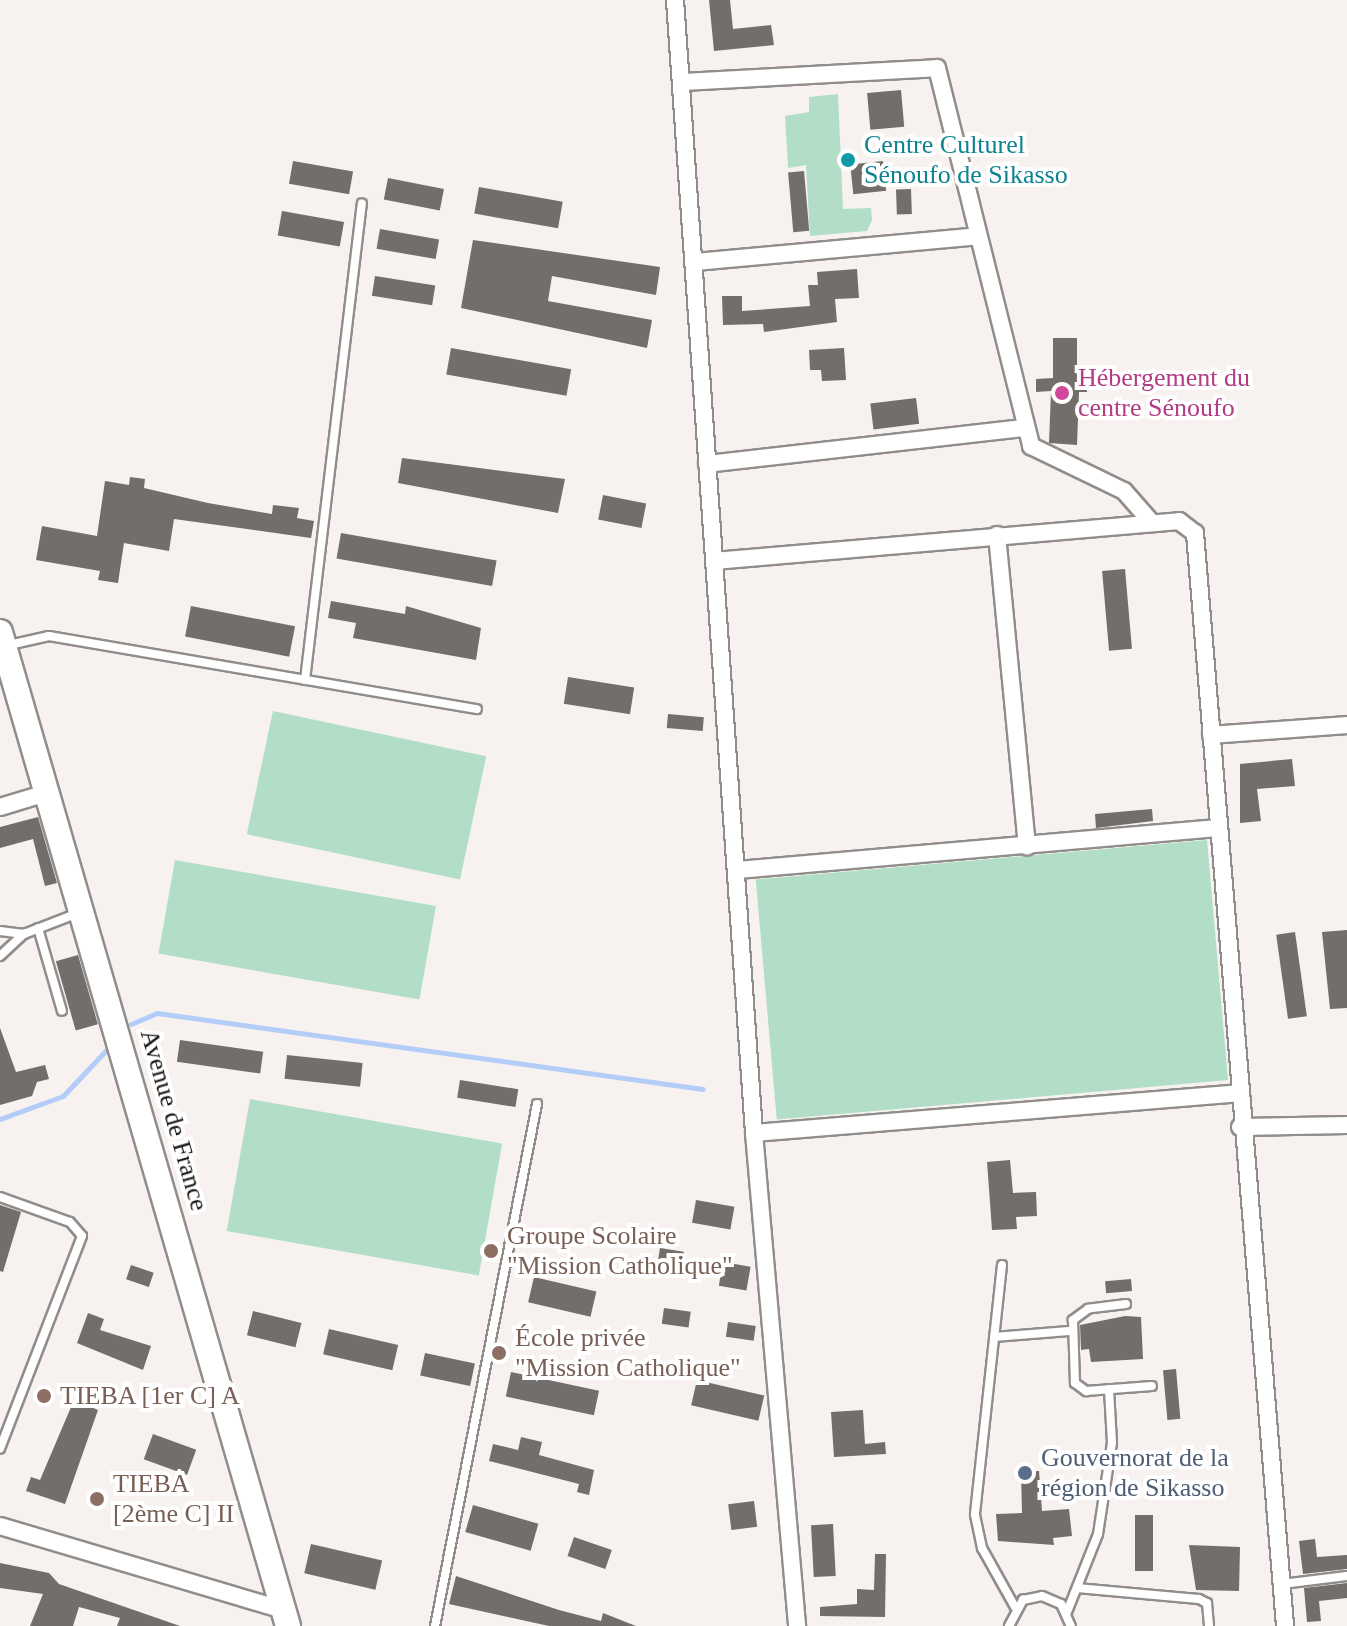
<!DOCTYPE html>
<meta charset="utf-8">
<style>
body{margin:0}
#map{position:relative;width:1347px;height:1626px;overflow:hidden;background:#f7f2ef;font-family:Georgia,serif}
div>[style]{position:absolute}
.green>*{inset:0;background:#b2dec8;transform-origin:0 0}
.stream>*{height:5px;margin:-2.5px;padding:0 2.5px;transform-origin:2.5px;border-radius:2.5px;background:#b4cdf8}
.building>*{inset:0;background:#726e6b;transform-origin:0 0}
.roads{filter:drop-shadow(2px 0 #918d8a) drop-shadow(-2px 0 #918d8a) drop-shadow(0 2px #918d8a) drop-shadow(0 -2px #918d8a)}
.service>*{height:8px;margin:-4px;padding:0 4px;transform-origin:4px;border-radius:4px;background:#fff}
.minor>*{height:16px;margin:-8px;padding:0 8px;transform-origin:8px;border-radius:8px;background:#fff}
.secondary>*{height:24px;margin:-12px;padding:0 12px;transform-origin:12px;border-radius:12px;background:#fff}
.dots>*{width:22px;height:22px;translate:-50% -50%;box-sizing:border-box;border:4px solid #fff;border-radius:50%}
span{translate:-50% -50%;white-space:nowrap;text-align:center;line-height:1.15;-webkit-text-stroke:8px #fff;paint-order:stroke}
.culture-label{font-size:26px;color:#0d838f}
.left{translate:0 -50%;text-align:left}
.hotel-label{font-size:26px;color:#b23c85}
.street-label{font-size:26px;color:#171615}
.education-label{font-size:26px;color:#785e54}
.service-label{font-size:26px;color:#4e5e75}
</style>
<div id="map">
<div class="green">
<div style="clip-path:polygon(838px 94px,843px 209px,871px 208px,872px 220px,867px 231px,810px 236px,806px 165px,788px 168px,785px 116px,809px 112px,809px 97px)"></div>
<div style="left:273px;top:711px;width:218px;height:126px;rotate:12deg"></div>
<div style="left:1207px;top:840px;width:241px;height:453px;rotate:85deg"></div>
<div style="left:175px;top:860px;width:265px;height:95px;rotate:10deg"></div>
<div style="left:250px;top:1099px;width:256px;height:134px;rotate:10deg"></div>
</div>
<div class="stream">
<div style="left:131px;top:1024px;width:28px;rotate:-23deg"></div>
<div style="left:157px;top:1013px;width:551px;rotate:7.92deg"></div>
<div style="left:0;top:1119px;width:67px;rotate:-20.1deg"></div>
<div style="left:63px;top:1096px;width:71px;rotate:-46.7deg"></div>
</div>
<div class="building">
<div style="clip-path:polygon(709px 0,730px 0,733px 29px,771px 25px,774px 45px,714px 51px)"></div>
<div style="left:901px;top:90px;width:37px;height:34px;rotate:85deg"></div>
<div style="left:293px;top:161px;width:61px;height:23px;rotate:10deg"></div>
<div style="left:883px;top:161px;width:30px;height:33px;rotate:84deg"></div>
<div style="left:804px;top:171px;width:60px;height:16px;rotate:85deg"></div>
<div style="left:388px;top:178px;width:57px;height:22px;rotate:11deg"></div>
<div style="left:479px;top:187px;width:85px;height:27px;rotate:10deg"></div>
<div style="left:911px;top:189px;width:25px;height:15px;rotate:88deg"></div>
<div style="left:282px;top:211px;width:63px;height:25px;rotate:10deg"></div>
<div style="left:380px;top:229px;width:60px;height:20px;rotate:10deg"></div>
<div style="clip-path:polygon(473px 240px,660px 267px,656px 295px,552px 276px,548px 301px,652px 320px,647px 348px,461px 308px)"></div>
<div style="clip-path:polygon(857px 269px,859px 298px,835px 299px,837px 322px,764px 332px,763px 324px,723px 325px,722px 296px,742px 296px,742px 311px,810px 306px,808px 285px,818px 285px,817px 272px)"></div>
<div style="left:375px;top:276px;width:61px;height:20px;rotate:9deg"></div>
<div style="clip-path:polygon(1053px 338px,1077px 338px,1077px 379px,1087px 378px,1087px 392px,1079px 392px,1077px 445px,1049px 443px,1051px 391px,1036px 392px,1036px 379px,1053px 378px)"></div>
<div style="left:451px;top:348px;width:122px;height:27px;rotate:10deg"></div>
<div style="clip-path:polygon(844px 348px,846px 380px,822px 381px,821px 370px,810px 370px,809px 350px)"></div>
<div style="left:916px;top:398px;width:26px;height:46px;rotate:83deg"></div>
<div style="clip-path:polygon(402px 458px,565px 479px,558px 513px,398px 483px)"></div>
<div style="clip-path:polygon(130px 477px,145px 479px,144px 488px,208px 503px,272px 514px,273px 505px,299px 508px,297px 518px,314px 521px,311px 538px,174px 519px,169px 551px,124px 543px,118px 583px,98px 580px,100px 571px,36px 560px,42px 526px,97px 536px,105px 481px,129px 485px)"></div>
<div style="left:603px;top:495px;width:44px;height:25px;rotate:11deg"></div>
<div style="left:341px;top:533px;width:158px;height:26px;rotate:10deg"></div>
<div style="left:1125px;top:569px;width:80px;height:23px;rotate:85deg"></div>
<div style="clip-path:polygon(331px 601px,405px 614px,406px 606px,481px 628px,476px 660px,353px 638px,356px 623px,328px 618px)"></div>
<div style="left:191px;top:606px;width:106px;height:31px;rotate:11deg"></div>
<div style="left:568px;top:677px;width:67px;height:27px;rotate:9deg"></div>
<div style="left:668px;top:714px;width:36px;height:14px;rotate:5deg"></div>
<div style="clip-path:polygon(1292px 759px,1295px 786px,1257px 789px,1261px 821px,1240px 823px,1240px 764px)"></div>
<div style="clip-path:polygon(1152px 809px,1153px 821px,1096px 828px,1095px 814px)"></div>
<div style="clip-path:polygon(38px 817px,57px 883px,45px 886px,33px 839px,0 848px,0 827px)"></div>
<div style="clip-path:polygon(1347px 930px,1347px 1008px,1330px 1009px,1322px 932px)"></div>
<div style="left:1295px;top:932px;width:85px;height:19px;rotate:82deg"></div>
<div style="left:78px;top:955px;width:72px;height:23px;rotate:74deg"></div>
<div style="clip-path:polygon(0 1028px,16px 1072px,45px 1065px,49px 1079px,37px 1082px,32px 1096px,0 1105px)"></div>
<div style="left:180px;top:1040px;width:84px;height:22px;rotate:8deg"></div>
<div style="left:287px;top:1055px;width:76px;height:24px;rotate:6deg"></div>
<div style="left:460px;top:1080px;width:59px;height:18px;rotate:9deg"></div>
<div style="clip-path:polygon(1010px 1160px,1013px 1193px,1036px 1192px,1037px 1216px,1016px 1217px,1017px 1229px,992px 1230px,987px 1162px)"></div>
<div style="left:696px;top:1200px;width:39px;height:23px;rotate:10deg"></div>
<div style="clip-path:polygon(0 1205px,21px 1212px,3px 1272px,0 1271px)"></div>
<div style="left:660px;top:1248px;width:24px;height:17px;rotate:9deg"></div>
<div style="left:723px;top:1262px;width:28px;height:24px;rotate:10deg"></div>
<div style="left:131px;top:1265px;width:24px;height:15px;rotate:19deg"></div>
<div style="left:534px;top:1277px;width:64px;height:26px;rotate:13deg"></div>
<div style="left:1131px;top:1279px;width:12px;height:26px;rotate:85deg"></div>
<div style="left:664px;top:1308px;width:27px;height:16px;rotate:8deg"></div>
<div style="left:253px;top:1311px;width:50px;height:25px;rotate:14deg"></div>
<div style="clip-path:polygon(88px 1313px,104px 1319px,100px 1330px,151px 1346px,143px 1370px,77px 1343px)"></div>
<div style="clip-path:polygon(1125px 1316px,1141px 1317px,1143px 1359px,1091px 1362px,1089px 1349px,1081px 1350px,1080px 1325px)"></div>
<div style="left:728px;top:1322px;width:28px;height:15px;rotate:8deg"></div>
<div style="left:329px;top:1329px;width:71px;height:26px;rotate:13deg"></div>
<div style="left:425px;top:1353px;width:51px;height:23px;rotate:12deg"></div>
<div style="left:1176px;top:1369px;width:50px;height:13px;rotate:85deg"></div>
<div style="left:511px;top:1372px;width:90px;height:25px;rotate:12deg"></div>
<div style="left:697px;top:1380px;width:69px;height:26px;rotate:13deg"></div>
<div style="clip-path:polygon(74px 1400px,98px 1410px,65px 1504px,26px 1491px,31px 1477px,40px 1480px)"></div>
<div style="clip-path:polygon(863px 1410px,865px 1444px,885px 1442px,886px 1454px,834px 1457px,831px 1412px)"></div>
<div style="left:153px;top:1434px;width:46px;height:27px;rotate:20deg"></div>
<div style="clip-path:polygon(521px 1437px,542px 1442px,539px 1455px,594px 1470px,589px 1495px,577px 1492px,579px 1484px,489px 1461px,493px 1444px,518px 1450px)"></div>
<div style="clip-path:polygon(1039px 1471px,1042px 1511px,1069px 1509px,1072px 1536px,1053px 1538px,1054px 1545px,998px 1541px,996px 1514px,1022px 1513px,1021px 1472px)"></div>
<div style="left:754px;top:1501px;width:26px;height:26px;rotate:83deg"></div>
<div style="left:473px;top:1505px;width:68px;height:28px;rotate:16deg"></div>
<div style="left:1135px;top:1515px;width:18px;height:56px"></div>
<div style="left:833px;top:1524px;width:52px;height:22px;rotate:87deg"></div>
<div style="left:574px;top:1537px;width:40px;height:20px;rotate:19deg"></div>
<div style="clip-path:polygon(1315px 1539px,1317px 1557px,1347px 1555px,1347px 1569px,1303px 1574px,1299px 1541px)"></div>
<div style="left:311px;top:1544px;width:73px;height:30px;rotate:13deg"></div>
<div style="clip-path:polygon(1189px 1545px,1240px 1547px,1239px 1591px,1196px 1590px)"></div>
<div style="clip-path:polygon(875px 1554px,886px 1554px,885px 1617px,820px 1616px,820px 1607px,857px 1604px,857px 1589px,874px 1590px)"></div>
<div style="clip-path:polygon(0 1563px,49px 1573px,59px 1584px,180px 1626px,117px 1626px,120px 1618px,79px 1607px,73px 1626px,30px 1626px,43px 1594px,0 1588px)"></div>
<div style="clip-path:polygon(456px 1576px,559px 1610px,601px 1621px,603px 1613px,636px 1626px,549px 1626px,449px 1604px)"></div>
<div style="clip-path:polygon(1347px 1583px,1347px 1598px,1319px 1601px,1321px 1621px,1307px 1622px,1304px 1588px)"></div>
</div>
<div class="roads">
<div class="service">
<div style="left:9px;top:645px;width:41px;rotate:-12.7deg"></div>
<div style="left:49px;top:636px;width:434px;rotate:9.7deg"></div>
<div style="left:305px;top:680px;width:480px;rotate:-83.2deg"></div>
<div style="left:38px;top:928px;width:86px;rotate:73.9deg"></div>
<div style="left:0;top:931px;width:24px;rotate:7deg"></div>
<div style="left:24px;top:934px;width:58px;rotate:-21.3deg"></div>
<div style="left:0;top:956px;width:33px;rotate:-43deg"></div>
<div style="left:0;top:1197px;width:74px;rotate:19.7deg"></div>
<div style="left:70px;top:1222px;width:18px;rotate:49deg"></div>
<div style="left:82px;top:1236px;width:228px;rotate:111.1deg"></div>
<div style="left:1002px;top:1265px;width:251px;rotate:96.2deg"></div>
<div style="left:975px;top:1515px;width:34px;rotate:78deg"></div>
<div style="left:982px;top:1548px;width:68px;rotate:60.8deg"></div>
<div style="left:1126px;top:1304px;width:38px;rotate:173deg"></div>
<div style="left:1088px;top:1309px;width:19px;rotate:144deg"></div>
<div style="left:1073px;top:1320px;width:63px;rotate:88.2deg"></div>
<div style="left:1075px;top:1383px;width:14px;rotate:36deg"></div>
<div style="left:1086px;top:1391px;width:66px;rotate:-4.3deg"></div>
<div style="left:994px;top:1337px;width:75px;rotate:-4.6deg"></div>
<div style="left:1282px;top:1584px;width:65px;rotate:-7deg"></div>
<div style="left:1077px;top:1588px;width:122px;rotate:5.2deg"></div>
<div style="left:1199px;top:1599px;width:9px;rotate:27deg"></div>
<div style="left:1207px;top:1603px;width:23px;rotate:85deg"></div>
<div style="left:1067px;top:1612px;width:84px;rotate:-68.3deg"></div>
<div style="left:1098px;top:1534px;width:92px;rotate:-81.3deg"></div>
<div style="left:1112px;top:1443px;width:54px;rotate:-93.2deg"></div>
<div style="left:435px;top:1626px;width:532px;rotate:-78.94deg"></div>
<div style="left:1009px;top:1626px;width:30px;rotate:-62deg"></div>
<div style="left:1023px;top:1600px;width:19px;rotate:-12deg"></div>
<div style="left:1042px;top:1596px;width:21px;rotate:23deg"></div>
<div style="left:1061px;top:1604px;width:24px;rotate:66deg"></div>
</div>
<div class="minor">
<div style="left:675px;top:0;width:1136px;rotate:86.01deg"></div>
<div style="left:754px;top:1133px;width:495px;rotate:85deg"></div>
<div style="left:682px;top:82px;width:255px;rotate:-3.1deg"></div>
<div style="left:937px;top:68px;width:390px;rotate:76deg"></div>
<div style="left:1031px;top:446px;width:103px;rotate:25.8deg"></div>
<div style="left:1124px;top:491px;width:43px;rotate:48.8deg"></div>
<div style="left:695px;top:262px;width:284px;rotate:-5.2deg"></div>
<div style="left:707px;top:464px;width:319px;rotate:-6.5deg"></div>
<div style="left:997px;top:535px;width:313px;rotate:84.5deg"></div>
<div style="left:714px;top:561px;width:467px;rotate:-4.9deg"></div>
<div style="left:1179px;top:521px;width:20px;rotate:37deg"></div>
<div style="left:1195px;top:533px;width:1097px;rotate:85.29deg"></div>
<div style="left:1211px;top:735px;width:136px;rotate:-4.2deg"></div>
<div style="left:0;top:807px;width:48px;rotate:-16.9deg"></div>
<div style="left:737px;top:870px;width:483px;rotate:-5deg"></div>
<div style="left:1240px;top:1127px;width:107px;rotate:-1.1deg"></div>
<div style="left:754px;top:1133px;width:486px;rotate:-4.7deg"></div>
<div style="left:0;top:1526px;width:295px;rotate:16.5deg"></div>
</div>
<div class="secondary">
<div style="left:0;top:632px;width:1035px;rotate:73.84deg"></div>
</div>
</div>
<div class="dots">
<div style="left:848px;top:160px;background:#0f9aa8"></div>
<div style="left:1062px;top:393px;background:#d1479c"></div>
<div style="left:491px;top:1251px;background:#8d6e63"></div>
<div style="left:499px;top:1353px;background:#8d6e63"></div>
<div style="left:44px;top:1396px;background:#8d6e63"></div>
<div style="left:1025px;top:1473px;background:#5c6f8a"></div>
<div style="left:97px;top:1499px;background:#8d6e63"></div>
</div>
<div class="culture-label">
<span class="left" style="left:864px;top:160px">Centre Culturel<br>Sénoufo de Sikasso</span>
</div>
<div class="hotel-label">
<span class="left" style="left:1078px;top:393px">Hébergement du<br>centre Sénoufo</span>
</div>
<div class="street-label">
<span style="left:174px;top:1120px;rotate:74deg">Avenue de France</span>
</div>
<div class="education-label">
<span class="left" style="left:507px;top:1251px">Groupe Scolaire<br>"Mission Catholique"</span>
<span class="left" style="left:515px;top:1353px">École privée<br>"Mission Catholique"</span>
<span class="left" style="left:60px;top:1396px">TIEBA [1er C] A</span>
<span class="left" style="left:113px;top:1499px">TIEBA<br>[2ème C] II</span>
</div>
<div class="service-label">
<span class="left" style="left:1041px;top:1473px">Gouvernorat de la<br>région de Sikasso</span>
</div>
</div>
